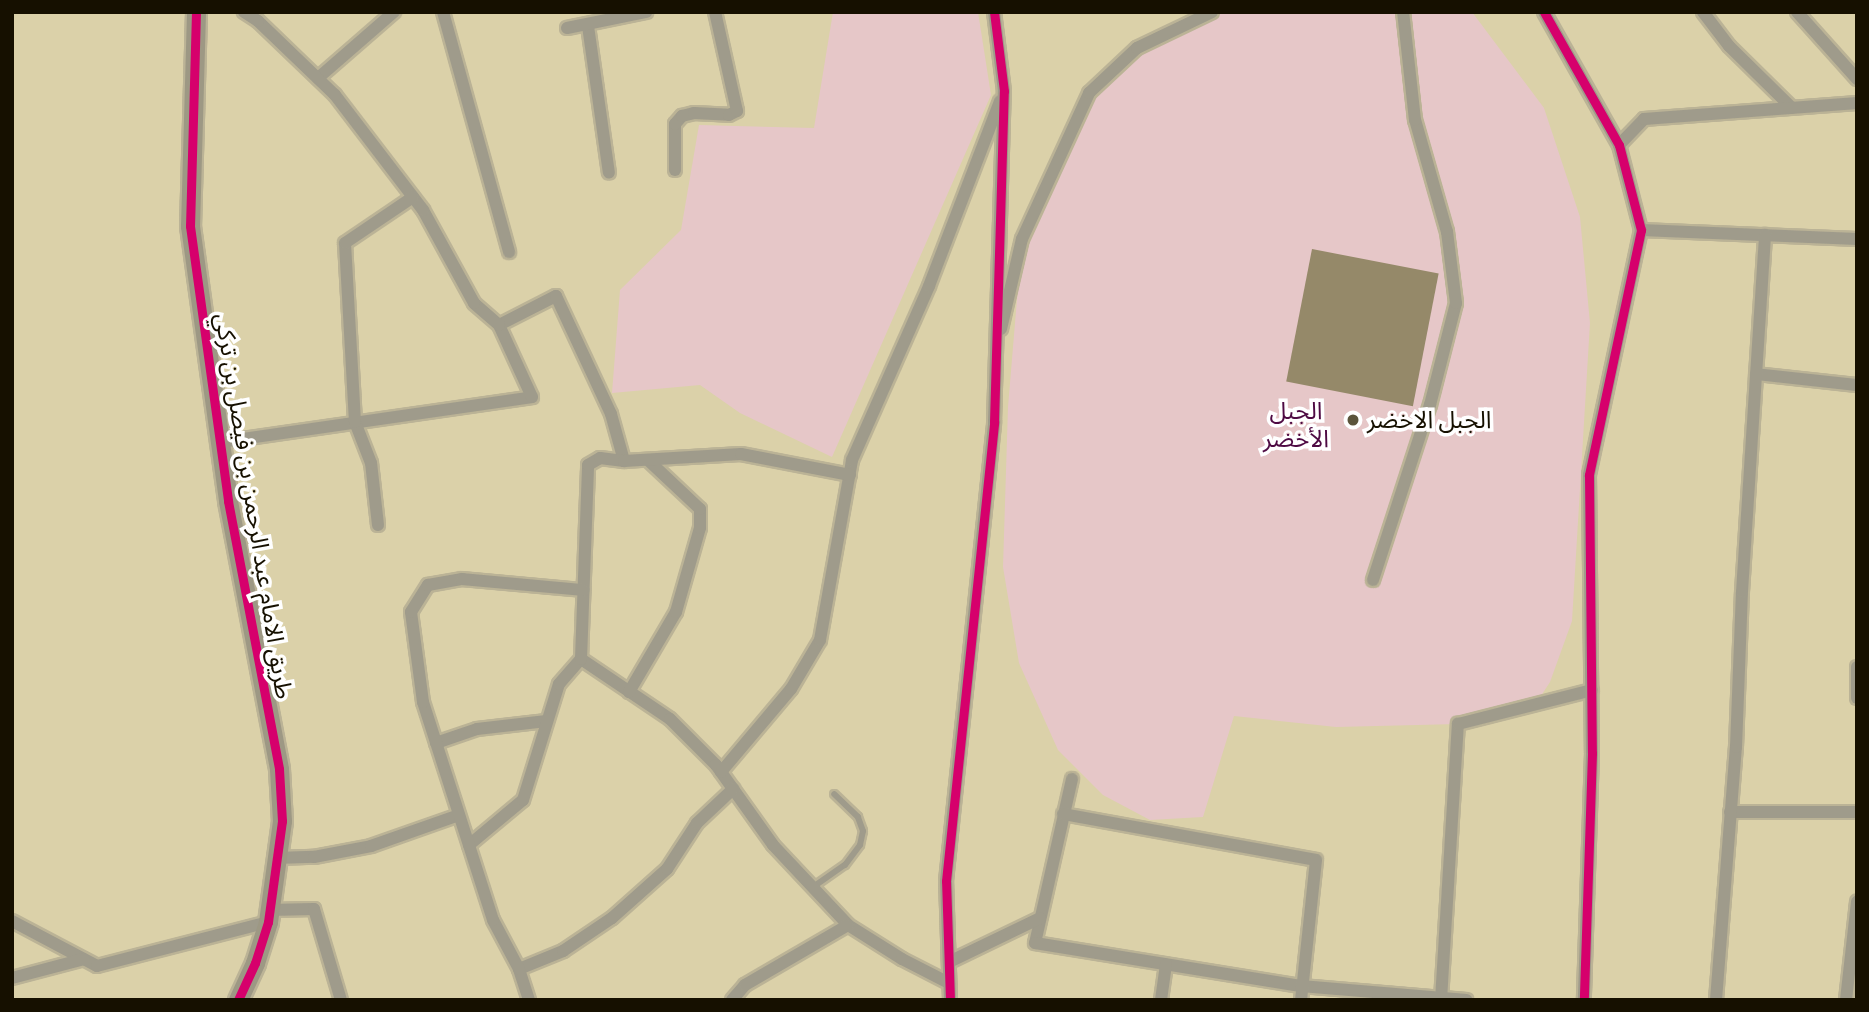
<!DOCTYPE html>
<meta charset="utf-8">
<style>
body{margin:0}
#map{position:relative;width:1869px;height:1012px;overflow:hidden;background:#dbd1a9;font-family:Cabin,"Noto Sans Arabic",sans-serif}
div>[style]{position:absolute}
.green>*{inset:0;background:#e6c7c8}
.building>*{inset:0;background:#958969;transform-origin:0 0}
.roads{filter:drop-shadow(2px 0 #bbb396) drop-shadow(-2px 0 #bbb396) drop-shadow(0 2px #bbb396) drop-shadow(0 -2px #bbb396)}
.lane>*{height:6px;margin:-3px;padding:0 3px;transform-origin:3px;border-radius:3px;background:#9f9b8b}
.street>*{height:12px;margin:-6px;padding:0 6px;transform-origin:6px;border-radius:6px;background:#9f9b8b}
.secondary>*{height:19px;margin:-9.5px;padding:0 9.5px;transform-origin:9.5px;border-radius:9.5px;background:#9d9884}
.cycleway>*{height:9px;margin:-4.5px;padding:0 4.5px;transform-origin:4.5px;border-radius:4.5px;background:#d6006c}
.dots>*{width:19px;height:19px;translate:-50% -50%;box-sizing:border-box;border:4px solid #fff;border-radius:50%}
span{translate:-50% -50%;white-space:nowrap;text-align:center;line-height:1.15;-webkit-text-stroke:7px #fff;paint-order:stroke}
.park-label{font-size:24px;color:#4e0a43}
.poi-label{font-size:24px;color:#161000}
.left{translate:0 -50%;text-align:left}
.street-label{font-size:24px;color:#161000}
.frame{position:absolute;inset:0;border:14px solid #161000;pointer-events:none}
</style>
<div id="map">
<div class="green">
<div style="clip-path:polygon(833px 12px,978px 12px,991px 95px,832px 457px,740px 413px,700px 385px,612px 393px,620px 290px,681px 230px,699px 125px,814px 128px)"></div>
<div style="clip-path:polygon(1212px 12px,1472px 12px,1544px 108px,1580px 217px,1590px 323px,1572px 621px,1550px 682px,1535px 705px,1458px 724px,1336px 727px,1234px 716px,1203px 817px,1150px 820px,1103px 795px,1058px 750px,1019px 663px,1003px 567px,1008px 407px,1022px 239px,1089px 93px,1137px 48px)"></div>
</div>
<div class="building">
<div style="left:1312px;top:249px;width:129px;height:135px;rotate:11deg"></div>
</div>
<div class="roads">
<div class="lane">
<div style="left:813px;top:887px;width:39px;rotate:-35deg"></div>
<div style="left:845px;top:865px;width:25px;rotate:-53deg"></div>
<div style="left:860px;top:845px;width:14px;rotate:-78deg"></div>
<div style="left:863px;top:831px;width:15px;rotate:-110deg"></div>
<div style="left:858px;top:817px;width:33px;rotate:-136deg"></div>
</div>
<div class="street">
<div style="left:443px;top:12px;width:249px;rotate:74.6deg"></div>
<div style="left:1544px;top:12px;width:153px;rotate:60.6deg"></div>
<div style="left:1619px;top:145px;width:88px;rotate:75.5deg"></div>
<div style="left:1641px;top:230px;width:250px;rotate:102deg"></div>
<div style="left:1589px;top:475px;width:278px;rotate:89.4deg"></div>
<div style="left:1592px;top:753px;width:247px;rotate:91.9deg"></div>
<div style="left:1703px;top:12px;width:43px;rotate:52.6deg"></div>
<div style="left:1729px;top:46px;width:88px;rotate:44.5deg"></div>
<div style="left:1797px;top:12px;width:90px;rotate:48.2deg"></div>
<div style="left:588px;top:26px;width:148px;rotate:81.9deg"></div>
<div style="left:567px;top:28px;width:81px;rotate:-11.4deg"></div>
<div style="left:318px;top:78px;width:101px;rotate:-41deg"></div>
<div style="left:1619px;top:145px;width:36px;rotate:-46deg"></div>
<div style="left:1644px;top:119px;width:214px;rotate:-4.3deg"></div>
<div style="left:675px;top:170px;width:46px;rotate:-90deg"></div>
<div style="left:675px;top:124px;width:11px;rotate:-49deg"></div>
<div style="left:682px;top:116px;width:12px;rotate:-14deg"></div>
<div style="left:694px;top:113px;width:35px;rotate:3deg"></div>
<div style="left:729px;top:115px;width:9px;rotate:-27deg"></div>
<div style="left:737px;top:111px;width:101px;rotate:-102.5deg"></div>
<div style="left:1641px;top:230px;width:216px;rotate:2.4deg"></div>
<div style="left:499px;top:325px;width:64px;rotate:-27deg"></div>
<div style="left:556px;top:296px;width:130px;rotate:65deg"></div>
<div style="left:611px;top:414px;width:49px;rotate:74.5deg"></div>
<div style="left:1001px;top:329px;width:92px;rotate:-76.9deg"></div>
<div style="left:1022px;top:239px;width:161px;rotate:-65.3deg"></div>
<div style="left:1089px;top:93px;width:66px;rotate:-43.2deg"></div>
<div style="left:1137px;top:48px;width:83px;rotate:-25.6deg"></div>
<div style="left:1756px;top:374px;width:102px;rotate:6.2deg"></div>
<div style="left:221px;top:442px;width:314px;rotate:-8.2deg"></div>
<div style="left:532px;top:397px;width:79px;rotate:-114.6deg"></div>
<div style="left:499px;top:325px;width:33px;rotate:-139deg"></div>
<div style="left:474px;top:303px;width:106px;rotate:-118.7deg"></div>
<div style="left:423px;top:210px;width:145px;rotate:-127.4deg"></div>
<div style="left:335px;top:95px;width:107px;rotate:-136.1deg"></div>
<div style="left:258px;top:21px;width:17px;rotate:-147deg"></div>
<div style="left:378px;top:525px;width:62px;rotate:-96.4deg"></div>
<div style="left:371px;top:463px;width:44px;rotate:-111.3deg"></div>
<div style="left:355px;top:422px;width:179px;rotate:-93.2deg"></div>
<div style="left:345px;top:243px;width:82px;rotate:-34.1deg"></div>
<div style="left:1373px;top:580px;width:184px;rotate:-72deg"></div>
<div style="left:1430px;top:405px;width:105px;rotate:-75.7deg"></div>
<div style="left:1456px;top:303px;width:72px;rotate:-97.2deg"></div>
<div style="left:1447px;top:232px;width:116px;rotate:-105.9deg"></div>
<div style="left:1415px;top:120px;width:109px;rotate:-96.3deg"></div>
<div style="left:581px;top:659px;width:107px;rotate:34deg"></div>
<div style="left:670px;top:719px;width:65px;rotate:45deg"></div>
<div style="left:716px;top:765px;width:98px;rotate:54.5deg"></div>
<div style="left:773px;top:845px;width:110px;rotate:46.8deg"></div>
<div style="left:848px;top:925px;width:64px;rotate:32.2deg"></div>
<div style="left:902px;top:959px;width:53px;rotate:27.1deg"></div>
<div style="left:1857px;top:667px;width:31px;rotate:90deg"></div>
<div style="left:629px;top:692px;width:93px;rotate:-59.6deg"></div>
<div style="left:676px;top:612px;width:87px;rotate:-74.1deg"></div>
<div style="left:700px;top:528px;width:19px;rotate:-90deg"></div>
<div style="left:700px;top:509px;width:71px;rotate:-136.7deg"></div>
<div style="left:436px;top:743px;width:43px;rotate:-18.9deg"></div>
<div style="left:477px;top:729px;width:70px;rotate:-6.5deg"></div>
<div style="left:721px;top:772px;width:109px;rotate:-49.9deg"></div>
<div style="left:791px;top:689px;width:57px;rotate:-59.4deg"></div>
<div style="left:820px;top:640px;width:183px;rotate:-79.9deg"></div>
<div style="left:852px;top:460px;width:190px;rotate:-66.1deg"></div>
<div style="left:929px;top:286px;width:198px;rotate:-69deg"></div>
<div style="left:1072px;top:779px;width:168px;rotate:102.7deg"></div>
<div style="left:1035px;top:943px;width:269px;rotate:9.2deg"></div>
<div style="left:1301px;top:986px;width:166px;rotate:4.8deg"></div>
<div style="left:1730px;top:812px;width:127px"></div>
<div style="left:1063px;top:814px;width:257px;rotate:10.3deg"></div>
<div style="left:1316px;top:860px;width:141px;rotate:96.1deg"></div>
<div style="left:469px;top:845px;width:70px;rotate:-39.8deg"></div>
<div style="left:523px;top:800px;width:121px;rotate:-72.8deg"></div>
<div style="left:559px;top:684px;width:33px;rotate:-49deg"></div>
<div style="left:581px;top:659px;width:194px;rotate:-87.9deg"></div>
<div style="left:588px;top:465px;width:14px;rotate:-30deg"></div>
<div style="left:600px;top:458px;width:24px;rotate:7deg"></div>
<div style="left:624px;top:461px;width:117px;rotate:-3.4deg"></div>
<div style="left:741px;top:454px;width:111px;rotate:10.9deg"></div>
<div style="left:276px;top:858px;width:38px;rotate:-2deg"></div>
<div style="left:314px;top:857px;width:58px;rotate:-10.9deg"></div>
<div style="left:371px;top:846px;width:93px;rotate:-19.4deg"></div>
<div style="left:269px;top:910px;width:45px;rotate:-1.3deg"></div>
<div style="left:314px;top:909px;width:95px;rotate:73.5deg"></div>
<div style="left:12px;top:921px;width:96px;rotate:27.9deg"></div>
<div style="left:97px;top:966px;width:177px;rotate:-14.4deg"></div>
<div style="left:949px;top:962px;width:101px;rotate:-25.8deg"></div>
<div style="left:519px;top:969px;width:48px;rotate:-22.2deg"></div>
<div style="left:563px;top:951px;width:59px;rotate:-34deg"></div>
<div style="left:612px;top:918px;width:74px;rotate:-41.7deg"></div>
<div style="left:667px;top:869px;width:55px;rotate:-56.9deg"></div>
<div style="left:697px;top:823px;width:50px;rotate:-43.4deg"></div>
<div style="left:12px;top:978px;width:74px;rotate:-14.8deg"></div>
<div style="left:529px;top:1000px;width:33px;rotate:-108deg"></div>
<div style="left:519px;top:969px;width:55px;rotate:-118deg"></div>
<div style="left:493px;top:920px;width:229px;rotate:-107.8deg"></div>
<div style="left:423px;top:702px;width:91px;rotate:-97.6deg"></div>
<div style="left:411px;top:612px;width:32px;rotate:-58deg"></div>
<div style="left:428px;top:585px;width:35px;rotate:-10deg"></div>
<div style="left:462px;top:579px;width:122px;rotate:5.2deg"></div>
<div style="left:732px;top:1000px;width:20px;rotate:-49deg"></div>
<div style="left:745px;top:985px;width:119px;rotate:-30.2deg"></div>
<div style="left:950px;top:1000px;width:119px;rotate:-91.9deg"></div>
<div style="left:946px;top:881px;width:462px;rotate:-84deg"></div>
<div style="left:994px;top:422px;width:331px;rotate:-88.3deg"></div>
<div style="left:1004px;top:91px;width:80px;rotate:-97.2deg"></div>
<div style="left:1161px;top:1000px;width:36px;rotate:-82deg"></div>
<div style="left:1441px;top:1000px;width:277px;rotate:-86.5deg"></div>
<div style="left:1458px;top:724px;width:138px;rotate:-14.2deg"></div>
<div style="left:1716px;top:1000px;width:254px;rotate:-85.5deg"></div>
<div style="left:1736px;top:747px;width:155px;rotate:-87.8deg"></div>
<div style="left:1742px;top:592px;width:358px;rotate:-86.3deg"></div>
<div style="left:1846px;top:1000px;width:99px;rotate:-83.6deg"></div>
</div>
<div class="secondary">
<div style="left:196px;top:12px;width:214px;rotate:91.6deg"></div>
<div style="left:190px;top:226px;width:278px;rotate:82.1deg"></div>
<div style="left:228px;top:501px;width:273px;rotate:79.2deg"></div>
<div style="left:279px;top:769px;width:52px;rotate:86.7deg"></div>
<div style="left:282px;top:821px;width:102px;rotate:97.9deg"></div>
<div style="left:268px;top:922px;width:43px;rotate:107.6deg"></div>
<div style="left:255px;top:963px;width:41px;rotate:114.7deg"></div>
</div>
</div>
<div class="cycleway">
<div style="left:196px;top:12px;width:214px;rotate:91.6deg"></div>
<div style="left:190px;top:226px;width:278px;rotate:82.1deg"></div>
<div style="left:228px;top:501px;width:273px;rotate:79.2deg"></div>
<div style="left:279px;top:769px;width:52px;rotate:86.7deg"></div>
<div style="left:282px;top:821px;width:102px;rotate:97.9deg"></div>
<div style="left:268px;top:922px;width:43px;rotate:107.6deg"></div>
<div style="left:255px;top:963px;width:41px;rotate:114.7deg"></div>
<div style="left:1544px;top:12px;width:153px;rotate:60.6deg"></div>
<div style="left:1619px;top:145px;width:88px;rotate:75.5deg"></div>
<div style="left:1641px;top:230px;width:250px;rotate:102deg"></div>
<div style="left:1589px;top:475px;width:278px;rotate:89.4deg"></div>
<div style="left:1592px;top:753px;width:247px;rotate:91.9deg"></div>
<div style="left:950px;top:1000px;width:119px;rotate:-91.9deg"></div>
<div style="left:946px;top:881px;width:462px;rotate:-84deg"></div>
<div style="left:994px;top:422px;width:331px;rotate:-88.3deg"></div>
<div style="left:1004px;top:91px;width:80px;rotate:-97.2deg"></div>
</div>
<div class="dots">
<div style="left:1353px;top:420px;background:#5b543b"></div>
</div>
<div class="park-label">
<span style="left:1296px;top:425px">الجبل<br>الأخضر</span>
</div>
<div class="poi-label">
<span class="left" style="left:1367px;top:420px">الجبل الاخضر</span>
</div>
<div class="street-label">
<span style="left:254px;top:506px;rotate:81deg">طريق الامام عبد الرحمن بن فيصل بن تركي</span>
</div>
<div class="frame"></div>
</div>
